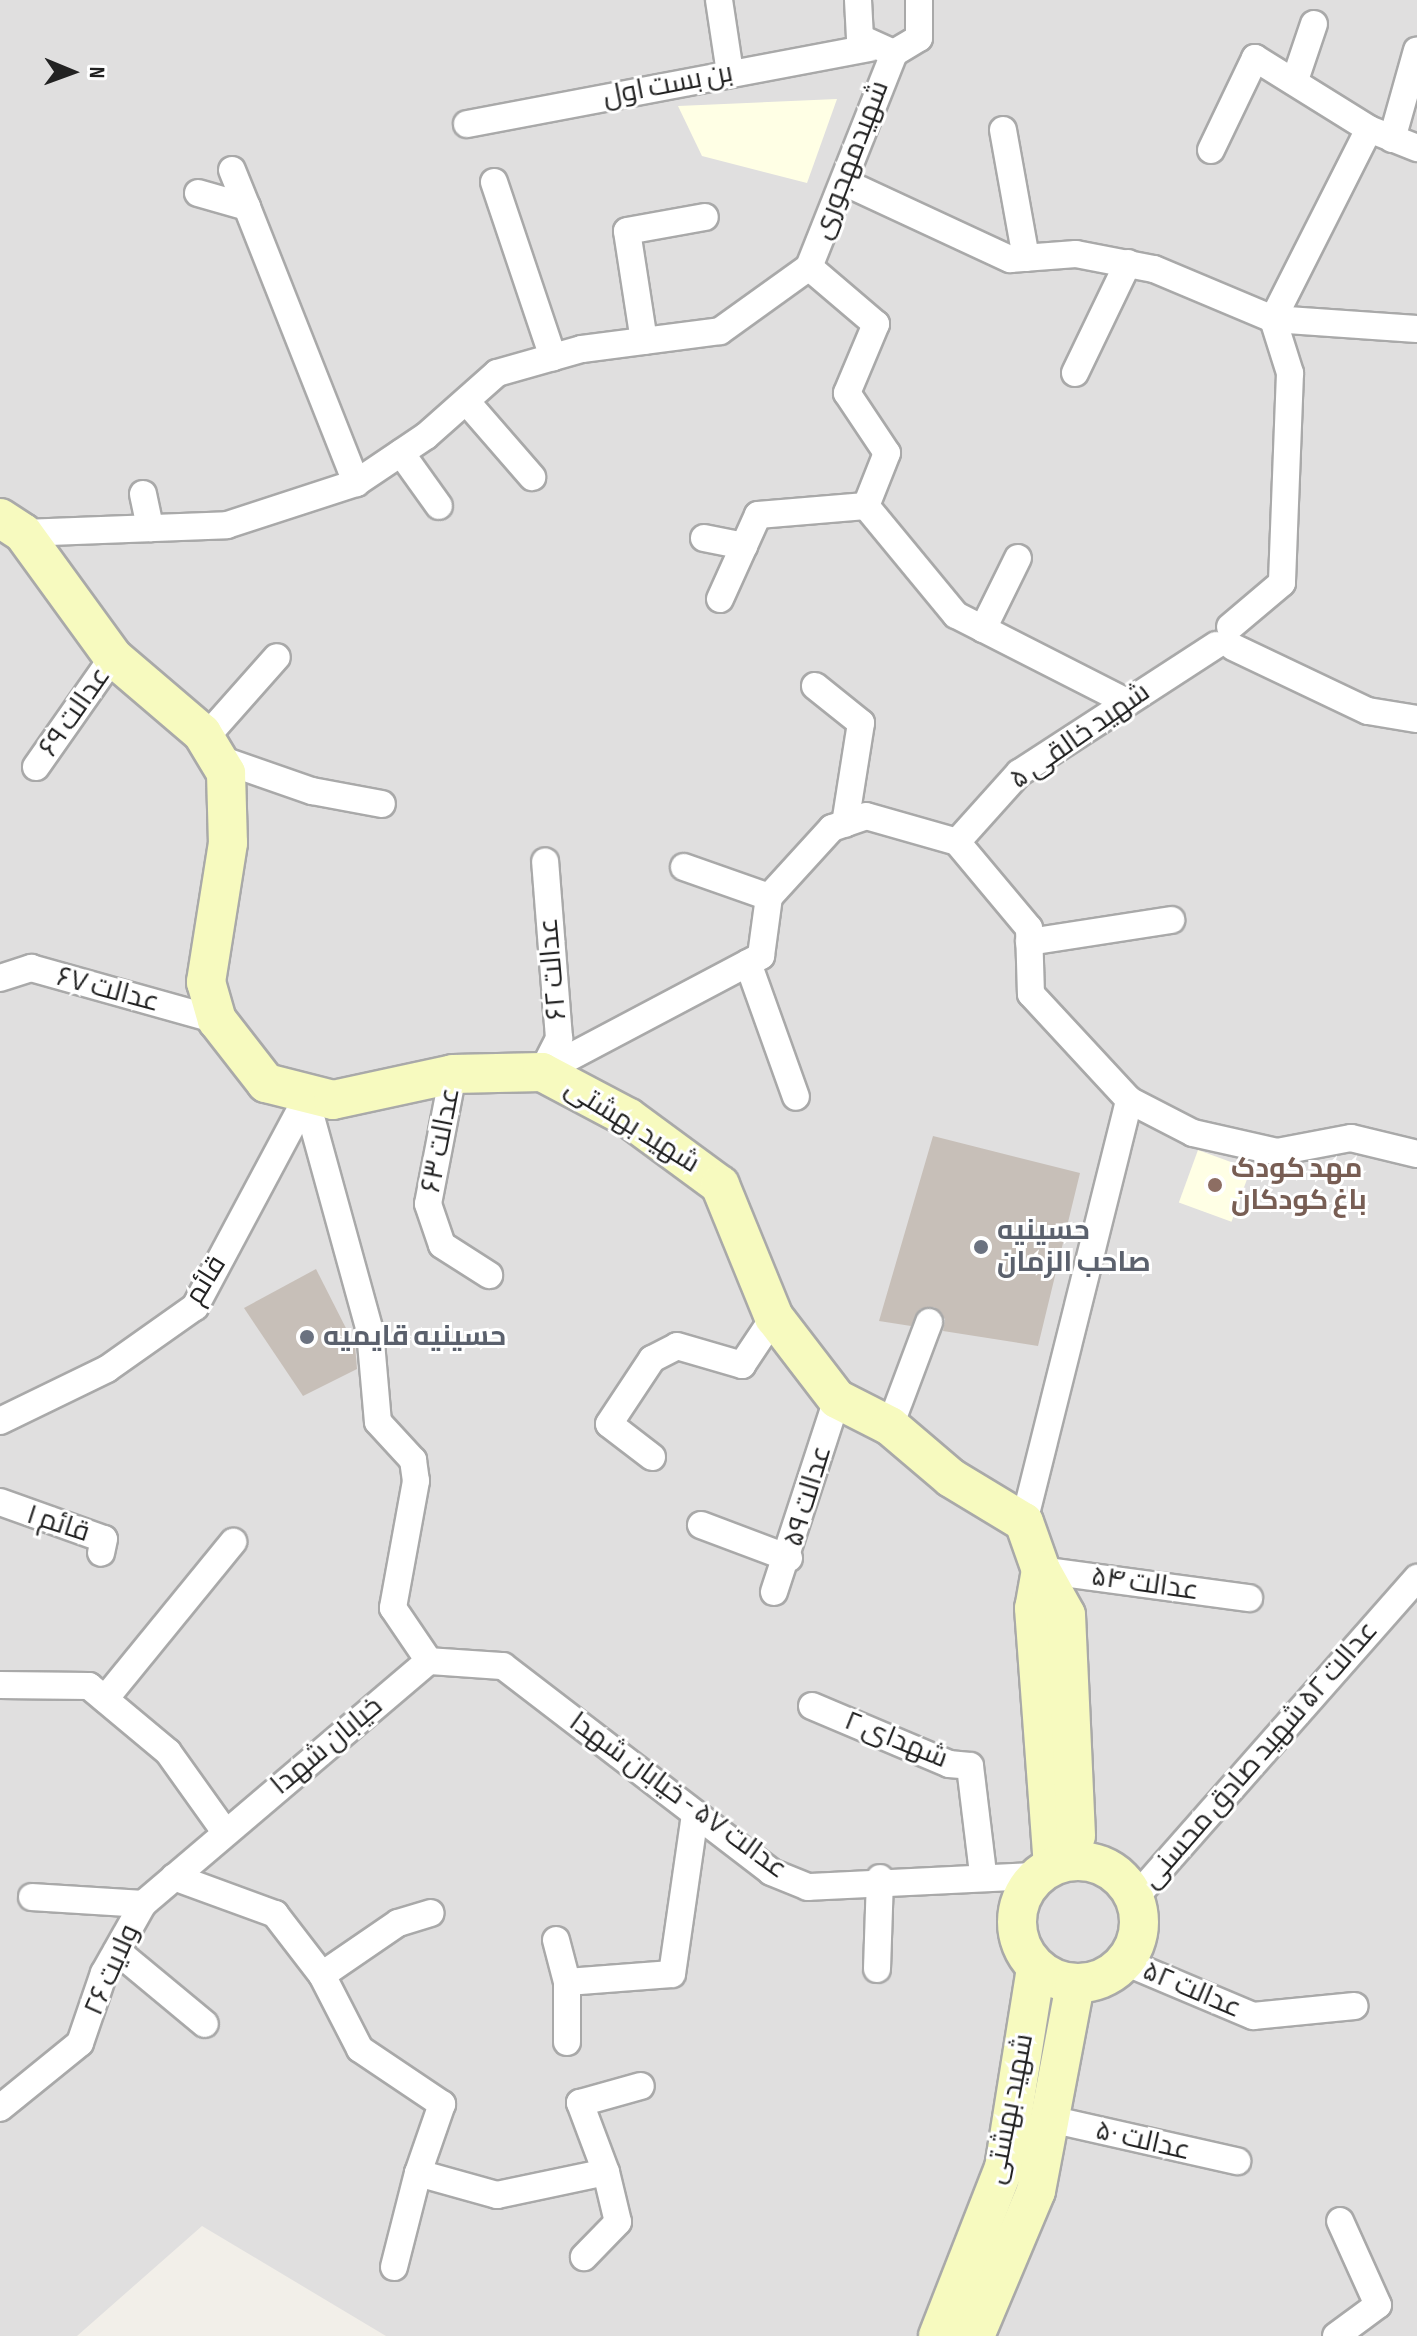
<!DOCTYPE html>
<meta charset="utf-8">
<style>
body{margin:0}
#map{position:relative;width:1417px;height:2336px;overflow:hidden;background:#f2efe9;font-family:"Sofia Sans Condensed",Cairo,sans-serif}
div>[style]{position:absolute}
.residential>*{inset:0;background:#e0dfdf}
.education>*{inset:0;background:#ffffe5;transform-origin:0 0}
.building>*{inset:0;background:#c7bfb8}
.roads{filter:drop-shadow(2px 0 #a9a9a9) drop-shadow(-2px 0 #a9a9a9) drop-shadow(0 2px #a9a9a9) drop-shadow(0 -2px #a9a9a9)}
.minor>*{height:26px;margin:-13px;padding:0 13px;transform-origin:13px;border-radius:13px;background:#fff}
.secondary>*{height:38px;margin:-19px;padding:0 19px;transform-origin:19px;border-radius:19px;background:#f7fabf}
.secondary>.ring{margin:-19px;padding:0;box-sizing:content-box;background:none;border:38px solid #f7fabf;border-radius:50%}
.dots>*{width:22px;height:22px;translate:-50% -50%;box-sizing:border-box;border:4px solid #fff;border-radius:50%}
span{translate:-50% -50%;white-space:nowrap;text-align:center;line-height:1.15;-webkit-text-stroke:6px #fff;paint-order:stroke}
.street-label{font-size:28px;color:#222}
.education-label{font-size:28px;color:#785e54;font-weight:700}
.left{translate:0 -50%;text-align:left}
.worship-label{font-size:28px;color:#5b616d;font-weight:700}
.north{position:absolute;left:32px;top:32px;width:80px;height:80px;-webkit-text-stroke:6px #fff;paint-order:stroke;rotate:91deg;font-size:22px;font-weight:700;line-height:32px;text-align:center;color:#222}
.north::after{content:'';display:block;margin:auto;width:28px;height:36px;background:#222;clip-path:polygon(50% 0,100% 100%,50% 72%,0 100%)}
</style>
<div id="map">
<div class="residential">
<div style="clip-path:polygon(0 0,1417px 0,1417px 2336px,386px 2336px,202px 2226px,77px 2336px,0 2336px)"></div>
</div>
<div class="education">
<div style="clip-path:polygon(837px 99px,807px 183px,702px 156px,678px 106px)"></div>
<div style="left:1198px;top:1150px;width:56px;height:56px;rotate:20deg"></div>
</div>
<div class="building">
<div style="clip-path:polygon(933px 1136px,1080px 1173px,1038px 1346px,943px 1331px,945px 1319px,934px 1307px,920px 1309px,911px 1326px,879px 1321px)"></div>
<div style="clip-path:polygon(316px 1269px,355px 1346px,357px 1369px,303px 1396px,244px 1308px)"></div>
</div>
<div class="roads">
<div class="minor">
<div style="left:719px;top:0;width:74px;rotate:81.4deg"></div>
<div style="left:858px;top:0;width:38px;rotate:87deg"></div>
<div style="left:860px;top:38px;width:37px;rotate:24deg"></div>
<div style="left:894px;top:53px;width:29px;rotate:-31deg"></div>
<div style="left:919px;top:38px;width:38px;rotate:-90deg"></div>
<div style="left:1295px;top:80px;width:59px;rotate:-71.3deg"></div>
<div style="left:467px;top:124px;width:410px;rotate:-10.7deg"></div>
<div style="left:1369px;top:129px;width:213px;rotate:116.8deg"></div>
<div style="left:1273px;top:319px;width:144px;rotate:4deg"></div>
<div style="left:1003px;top:130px;width:130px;rotate:79.8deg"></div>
<div style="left:1392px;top:139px;width:92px;rotate:-74.3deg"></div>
<div style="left:1211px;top:150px;width:102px;rotate:-64.4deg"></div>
<div style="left:1255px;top:58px;width:134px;rotate:31.9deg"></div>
<div style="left:1369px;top:129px;width:52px;rotate:21.6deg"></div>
<div style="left:232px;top:170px;width:40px;rotate:68deg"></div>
<div style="left:494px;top:182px;width:185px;rotate:71.4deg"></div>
<div style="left:846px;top:183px;width:181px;rotate:24.9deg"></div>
<div style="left:1010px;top:259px;width:66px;rotate:-4.3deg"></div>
<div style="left:1076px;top:254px;width:79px;rotate:10.9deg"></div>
<div style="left:1154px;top:269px;width:129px;rotate:22.8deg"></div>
<div style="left:1273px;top:319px;width:57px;rotate:72.5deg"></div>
<div style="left:1290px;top:373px;width:210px;rotate:92.2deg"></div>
<div style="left:1282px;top:583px;width:68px;rotate:139.8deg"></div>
<div style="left:198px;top:193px;width:51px;rotate:15.9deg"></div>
<div style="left:247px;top:207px;width:297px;rotate:68.4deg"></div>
<div style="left:809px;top:267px;width:88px;rotate:40.4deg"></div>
<div style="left:876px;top:324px;width:75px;rotate:112.8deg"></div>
<div style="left:847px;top:393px;width:72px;rotate:56.3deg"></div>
<div style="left:887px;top:453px;width:57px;rotate:111.6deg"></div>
<div style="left:866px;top:506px;width:141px;rotate:50.5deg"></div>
<div style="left:956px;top:615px;width:190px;rotate:27deg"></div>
<div style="left:644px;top:341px;width:111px;rotate:-98.8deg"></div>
<div style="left:627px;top:231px;width:79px;rotate:-10.2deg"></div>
<div style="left:1075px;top:373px;width:122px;rotate:-64.3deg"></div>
<div style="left:466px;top:401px;width:101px;rotate:49deg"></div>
<div style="left:401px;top:453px;width:65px;rotate:54.4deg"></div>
<div style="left:143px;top:494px;width:35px;rotate:78deg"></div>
<div style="left:23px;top:533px;width:204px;rotate:-2.2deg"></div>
<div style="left:227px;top:525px;width:136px;rotate:-18deg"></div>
<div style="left:356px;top:483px;width:84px;rotate:-33.9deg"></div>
<div style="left:426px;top:436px;width:95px;rotate:-41.6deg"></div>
<div style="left:497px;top:373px;width:88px;rotate:-15.8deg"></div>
<div style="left:582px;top:349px;width:139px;rotate:-7.4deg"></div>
<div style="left:720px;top:331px;width:110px;rotate:-35.7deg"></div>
<div style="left:809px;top:267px;width:230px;rotate:-68.3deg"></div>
<div style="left:704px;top:538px;width:41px;rotate:11.3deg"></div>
<div style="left:720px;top:599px;width:92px;rotate:-65.7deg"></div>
<div style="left:758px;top:515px;width:108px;rotate:-4.8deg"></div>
<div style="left:983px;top:629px;width:79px;rotate:-63.8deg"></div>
<div style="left:1233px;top:647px;width:149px;rotate:25.4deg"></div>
<div style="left:1368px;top:711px;width:50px;rotate:9.3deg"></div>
<div style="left:815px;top:686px;width:59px;rotate:38.8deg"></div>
<div style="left:861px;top:723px;width:102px;rotate:99deg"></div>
<div style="left:205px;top:738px;width:108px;rotate:-48.4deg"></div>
<div style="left:217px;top:758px;width:101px;rotate:19.2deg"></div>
<div style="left:312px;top:791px;width:71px;rotate:10.5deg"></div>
<div style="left:36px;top:767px;width:134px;rotate:-55deg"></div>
<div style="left:957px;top:842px;width:93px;rotate:-48.1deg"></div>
<div style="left:1019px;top:773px;width:235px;rotate:-33deg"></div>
<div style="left:684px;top:867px;width:90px;rotate:19.4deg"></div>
<div style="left:1029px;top:942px;width:144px;rotate:-8.8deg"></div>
<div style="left:748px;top:963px;width:142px;rotate:70.3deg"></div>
<div style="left:0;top:978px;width:33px;rotate:-18deg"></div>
<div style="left:31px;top:968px;width:193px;rotate:15.6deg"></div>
<div style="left:542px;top:1072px;width:248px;rotate:-27.9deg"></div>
<div style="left:761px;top:956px;width:60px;rotate:-82.3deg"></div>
<div style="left:769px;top:897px;width:93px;rotate:-47.6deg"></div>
<div style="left:832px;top:828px;width:36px;rotate:-19deg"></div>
<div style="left:866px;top:816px;width:95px;rotate:15.9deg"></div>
<div style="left:957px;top:842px;width:112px;rotate:50.1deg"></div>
<div style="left:1029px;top:928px;width:66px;rotate:88.3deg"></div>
<div style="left:1031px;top:994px;width:144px;rotate:47.2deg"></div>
<div style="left:1129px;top:1100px;width:72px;rotate:27.3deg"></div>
<div style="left:1193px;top:1133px;width:86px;rotate:12.7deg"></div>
<div style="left:1277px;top:1152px;width:75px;rotate:-10.7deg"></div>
<div style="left:1351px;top:1138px;width:68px;rotate:13.6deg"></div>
<div style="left:542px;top:1072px;width:38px;rotate:-63deg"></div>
<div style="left:559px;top:1038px;width:177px;rotate:-94.5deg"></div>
<div style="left:453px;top:1074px;width:132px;rotate:100.9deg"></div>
<div style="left:428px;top:1204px;width:43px;rotate:71.1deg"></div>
<div style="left:442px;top:1245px;width:56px;rotate:32.6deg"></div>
<div style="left:306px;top:1099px;width:241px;rotate:74.6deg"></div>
<div style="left:370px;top:1331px;width:91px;rotate:85deg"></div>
<div style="left:378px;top:1422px;width:52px;rotate:47.4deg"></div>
<div style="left:413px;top:1460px;width:21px;rotate:82deg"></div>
<div style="left:416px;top:1481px;width:129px;rotate:100.3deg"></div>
<div style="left:393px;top:1608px;width:64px;rotate:55.8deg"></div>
<div style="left:0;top:1421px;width:119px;rotate:-25.9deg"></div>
<div style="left:107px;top:1369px;width:108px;rotate:-35.2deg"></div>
<div style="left:195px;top:1307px;width:236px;rotate:-61.9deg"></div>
<div style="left:890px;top:1426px;width:111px;rotate:-69.4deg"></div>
<div style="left:652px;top:1457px;width:54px;rotate:-142.5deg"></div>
<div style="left:609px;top:1424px;width:78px;rotate:-56.5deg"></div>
<div style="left:652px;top:1359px;width:28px;rotate:-27deg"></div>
<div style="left:677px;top:1346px;width:68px;rotate:16.3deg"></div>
<div style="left:742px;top:1365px;width:58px;rotate:-56.3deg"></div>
<div style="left:0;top:1502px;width:110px;rotate:19.6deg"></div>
<div style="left:104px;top:1539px;width:14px;rotate:102deg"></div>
<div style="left:1024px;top:1522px;width:435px;rotate:-76deg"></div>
<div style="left:701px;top:1525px;width:94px;rotate:20.6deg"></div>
<div style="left:1041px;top:1570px;width:210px;rotate:7.7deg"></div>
<div style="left:774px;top:1592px;width:203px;rotate:-71.9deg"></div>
<div style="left:429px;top:1661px;width:74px;rotate:3.9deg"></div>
<div style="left:503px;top:1666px;width:338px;rotate:37.5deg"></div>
<div style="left:771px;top:1872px;width:40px;rotate:22deg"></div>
<div style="left:808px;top:1887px;width:228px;rotate:-2.8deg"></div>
<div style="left:0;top:1685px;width:89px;rotate:0.6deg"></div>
<div style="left:89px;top:1686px;width:103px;rotate:39.9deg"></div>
<div style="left:168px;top:1752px;width:98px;rotate:54.5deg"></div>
<div style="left:105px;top:1699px;width:203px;rotate:-50.8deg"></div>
<div style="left:812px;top:1706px;width:149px;rotate:22.9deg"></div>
<div style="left:949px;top:1764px;width:21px;rotate:5deg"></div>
<div style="left:970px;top:1766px;width:109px;rotate:83.1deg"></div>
<div style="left:174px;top:1877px;width:108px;rotate:20.1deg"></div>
<div style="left:275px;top:1914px;width:77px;rotate:52.4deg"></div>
<div style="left:322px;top:1975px;width:83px;rotate:62.8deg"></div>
<div style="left:360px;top:2049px;width:99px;rotate:33.9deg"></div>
<div style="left:442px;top:2104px;width:73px;rotate:109.2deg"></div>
<div style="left:418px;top:2173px;width:82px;rotate:15.6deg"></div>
<div style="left:497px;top:2195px;width:111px;rotate:-11.9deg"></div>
<div style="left:606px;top:2172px;width:51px;rotate:76.5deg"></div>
<div style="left:618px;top:2222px;width:49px;rotate:134.2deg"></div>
<div style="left:32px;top:1897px;width:111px;rotate:3.6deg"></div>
<div style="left:1135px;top:1898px;width:427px;rotate:-48.6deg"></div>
<div style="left:556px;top:1940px;width:43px;rotate:75.3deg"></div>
<div style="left:117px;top:1951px;width:114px;rotate:39.7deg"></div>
<div style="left:1125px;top:1962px;width:139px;rotate:22.9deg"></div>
<div style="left:1253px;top:2016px;width:102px;rotate:-5.6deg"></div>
<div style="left:877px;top:1969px;width:91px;rotate:-88.1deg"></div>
<div style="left:322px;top:1975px;width:92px;rotate:-34.4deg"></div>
<div style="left:398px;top:1923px;width:34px;rotate:-17deg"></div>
<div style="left:567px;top:2042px;width:60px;rotate:-90deg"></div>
<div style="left:567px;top:1982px;width:105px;rotate:-4.4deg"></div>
<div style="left:672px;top:1974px;width:161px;rotate:-81.8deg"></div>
<div style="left:0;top:2108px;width:103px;rotate:-39.1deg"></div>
<div style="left:80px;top:2043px;width:74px;rotate:-71.1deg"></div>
<div style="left:104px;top:1973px;width:79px;rotate:-60.5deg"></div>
<div style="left:143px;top:1904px;width:375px;rotate:-40.4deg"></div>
<div style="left:1050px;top:2119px;width:192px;rotate:12.7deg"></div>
<div style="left:606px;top:2172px;width:74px;rotate:-110.6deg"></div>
<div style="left:580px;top:2103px;width:63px;rotate:-15.6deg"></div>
<div style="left:394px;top:2267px;width:97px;rotate:-75.7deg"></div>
<div style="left:1336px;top:2336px;width:52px;rotate:-36.4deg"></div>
<div style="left:1378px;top:2305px;width:92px;rotate:-114.3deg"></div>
</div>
<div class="secondary">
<div style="left:0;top:518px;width:27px;rotate:33deg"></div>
<div style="left:23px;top:533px;width:153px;rotate:54deg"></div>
<div style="left:113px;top:657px;width:117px;rotate:40.5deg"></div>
<div style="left:202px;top:733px;width:47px;rotate:59deg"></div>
<div style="left:226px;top:773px;width:70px;rotate:88.4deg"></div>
<div style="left:228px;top:843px;width:141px;rotate:99deg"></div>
<div style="left:206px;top:982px;width:40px;rotate:74deg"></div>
<div style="left:217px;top:1020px;width:80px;rotate:52.1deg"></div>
<div style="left:266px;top:1083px;width:69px;rotate:14.2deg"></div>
<div style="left:333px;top:1100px;width:123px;rotate:-12.2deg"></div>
<div style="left:453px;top:1074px;width:89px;rotate:-1.3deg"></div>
<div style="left:542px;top:1072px;width:98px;rotate:27.9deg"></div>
<div style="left:629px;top:1118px;width:113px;rotate:36.4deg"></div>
<div style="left:720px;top:1185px;width:143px;rotate:67.8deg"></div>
<div style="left:774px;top:1317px;width:103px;rotate:52.5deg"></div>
<div style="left:837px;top:1399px;width:59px;rotate:27deg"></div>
<div style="left:890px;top:1426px;width:80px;rotate:40.4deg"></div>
<div style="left:951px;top:1478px;width:85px;rotate:31.1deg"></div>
<div style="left:1024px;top:1522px;width:51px;rotate:70.5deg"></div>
<div style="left:1041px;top:1570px;width:39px;rotate:100deg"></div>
<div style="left:1034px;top:1608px;width:258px;rotate:85.8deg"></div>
<div style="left:1041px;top:1570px;width:51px;rotate:60.9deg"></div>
<div style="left:1066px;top:1615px;width:221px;rotate:87.4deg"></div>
<div class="ring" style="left:1017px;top:1861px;width:84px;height:84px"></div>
<div style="left:938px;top:2336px;width:180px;rotate:-68.6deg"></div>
<div style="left:1004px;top:2168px;width:203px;rotate:-80.9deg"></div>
<div style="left:975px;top:2336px;width:157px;rotate:-67.2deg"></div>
<div style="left:1036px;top:2191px;width:211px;rotate:-79.3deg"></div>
</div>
</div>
<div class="dots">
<div style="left:1215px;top:1185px;background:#8d6e63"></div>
<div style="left:981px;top:1247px;background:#6b7280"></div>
<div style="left:307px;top:1337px;background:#6b7280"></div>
</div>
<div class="street-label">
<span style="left:668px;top:85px;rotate:-11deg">بن بست اول</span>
<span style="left:851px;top:160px;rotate:-69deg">شهیدمهجوری</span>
<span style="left:75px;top:712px;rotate:-55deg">عدالت ۶۹</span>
<span style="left:1080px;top:736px;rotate:-35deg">شهید خالقی ۵</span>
<span style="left:553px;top:969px;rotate:-95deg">عدالت ۶۲</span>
<span style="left:108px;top:990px;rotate:15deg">عدالت ۶۷</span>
<span style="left:632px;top:1126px;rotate:32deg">شهید بهشتی</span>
<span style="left:441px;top:1140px;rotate:-79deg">عدالت ۶۳</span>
<span style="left:206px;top:1280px;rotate:-58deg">قائم</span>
<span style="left:808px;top:1496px;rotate:-73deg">عدالت ۵۹</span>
<span style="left:58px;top:1524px;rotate:18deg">قائم ۱</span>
<span style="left:1145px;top:1584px;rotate:8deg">عدالت ۵۴</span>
<span style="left:896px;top:1740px;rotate:22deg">شهدای ۲</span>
<span style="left:327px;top:1746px;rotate:-40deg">خیابان شهدا</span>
<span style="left:1260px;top:1755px;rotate:-49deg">عدالت ۵۲ شهید صادق محسنی</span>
<span style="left:678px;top:1796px;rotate:36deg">عدالت ۵۷ - خیابان شهدا</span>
<span style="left:112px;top:1970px;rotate:-66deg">ولایت ۲۶</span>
<span style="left:1192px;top:1990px;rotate:23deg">عدالت ۵۲</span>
<span style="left:1010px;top:2109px;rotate:-79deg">شهید بهشتی</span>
<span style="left:1143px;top:2141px;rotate:13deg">عدالت ۵۰</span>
</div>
<div class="education-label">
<span class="left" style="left:1231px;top:1185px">مهد کودک<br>باغ کودکان</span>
</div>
<div class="worship-label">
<span class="left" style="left:997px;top:1247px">حسینیه<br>صاحب الزمان</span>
<span class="left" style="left:323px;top:1337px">حسینیه قایمیه</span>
</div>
<div class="north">N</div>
</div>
